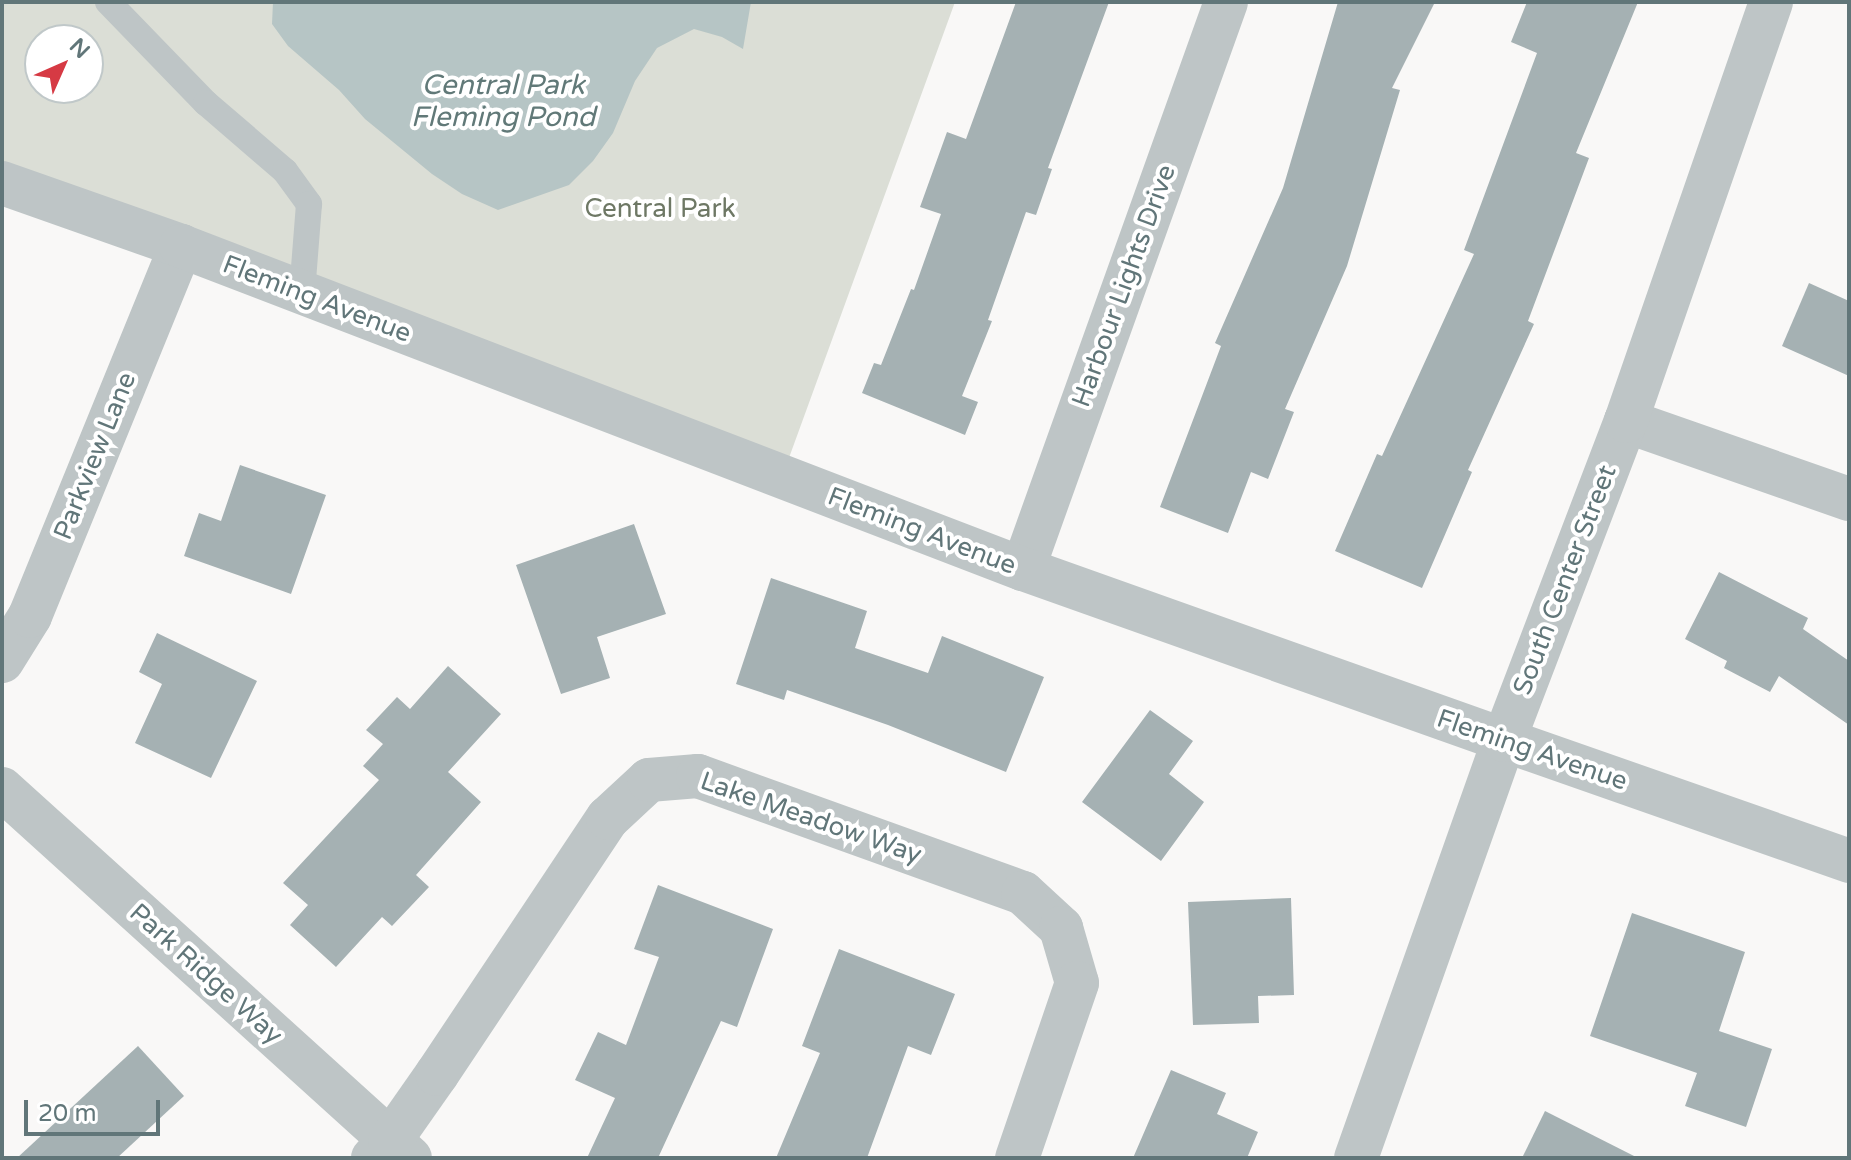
<!DOCTYPE html>
<style>
body{margin:0}
#map{position:relative;width:1851px;height:1160px;overflow:hidden;background:#f9f8f7;font-family:"Varela Round",sans-serif}
div>[style]{position:absolute}
.green>*{inset:0;background:#dbded6}
.water>*{inset:0;background:#b6c5c5}
.building>*{inset:0;background:#a5b1b3}
.service>*{height:26px;margin:-13px;padding:0 13px;transform-origin:13px;border-radius:13px;background:#bec5c6}
.minor>*{height:44px;margin:-22px;padding:0 22px;transform-origin:22px;border-radius:22px;background:#bec5c6}
.tertiary>*{height:44px;margin:-22px;padding:0 22px;transform-origin:22px;border-radius:22px;background:#bec5c6}
span{translate:-50% -50%;white-space:nowrap;text-align:center;line-height:1.15;-webkit-text-stroke:8px #fff;paint-order:stroke}
.park-label{font-size:26px;color:#6e7865}
.street-label{font-size:26px;color:#617679}
.water-label{font-size:28px;color:#617978;font-style:italic}
.frame{position:absolute;inset:0;border:4px solid #617679;pointer-events:none}
.north{position:absolute;left:24px;top:24px;width:80px;height:80px;box-sizing:border-box;background:#fff;border:2px solid #c0c8c9;border-radius:50%;rotate:45deg;font-size:22px;font-weight:700;line-height:32px;text-align:center;color:#617679}
.north::after{content:'';display:block;margin:auto;width:28px;height:36px;background:#d63a44;clip-path:polygon(50% 0,100% 100%,50% 72%,0 100%)}
.scale{position:absolute;left:24px;top:1100px;width:136px;height:36px;box-sizing:border-box;border:4px solid #617679;border-top:0;padding-left:10px;font-size:24px;line-height:28px;white-space:nowrap;color:#617679;-webkit-text-stroke:6px #fff;paint-order:stroke}
</style>
<div id="map">
<div class="green">
<div style="clip-path:polygon(evenodd,2px 2px,955px 2px,782px 477px,2px 184px,2px 2px,40px 40px,88px 40px,88px 88px,40px 88px,40px 40px)"></div>
</div>
<div class="water">
<div style="clip-path:polygon(273px 2px,751px 2px,743px 49px,722px 37px,694px 29px,657px 48px,635px 81px,613px 133px,593px 161px,569px 185px,498px 210px,462px 194px,432px 174px,365px 119px,339px 90px,288px 46px,272px 24px)"></div>
</div>
<div class="building">
<div style="clip-path:polygon(1016px 2px,1109px 2px,1048px 168px,1052px 169px,1036px 215px,1026px 212px,988px 320px,992px 321px,962px 396px,978px 402px,965px 435px,862px 393px,874px 363px,881px 365px,911px 289px,914px 290px,941px 214px,920px 207px,947px 132px,966px 139px)"></div>
<div style="clip-path:polygon(1338px 2px,1435px 2px,1392px 88px,1400px 90px,1347px 266px,1285px 409px,1294px 412px,1268px 479px,1251px 472px,1228px 533px,1160px 507px,1221px 346px,1215px 343px,1283px 188px)"></div>
<div style="clip-path:polygon(1527px 2px,1638px 2px,1576px 153px,1589px 158px,1528px 321px,1534px 324px,1468px 470px,1472px 472px,1422px 588px,1335px 551px,1377px 454px,1382px 456px,1474px 254px,1464px 250px,1537px 53px,1511px 42px)"></div>
<div style="clip-path:polygon(1809px 283px,1849px 301px,1849px 376px,1782px 346px)"></div>
<div style="clip-path:polygon(240px 465px,326px 495px,291px 594px,184px 556px,199px 513px,221px 521px)"></div>
<div style="clip-path:polygon(634px 524px,666px 614px,597px 637px,610px 678px,561px 694px,516px 565px)"></div>
<div style="clip-path:polygon(1719px 572px,1808px 618px,1803px 629px,1849px 661px,1849px 725px,1779px 676px,1770px 692px,1724px 668px,1727px 661px,1685px 639px)"></div>
<div style="clip-path:polygon(771px 578px,867px 611px,855px 648px,928px 673px,942px 636px,1044px 677px,1006px 772px,888px 725px,787px 690px,784px 700px,736px 684px)"></div>
<div style="clip-path:polygon(157px 633px,257px 681px,211px 778px,135px 743px,162px 684px,139px 672px)"></div>
<div style="clip-path:polygon(448px 666px,501px 714px,448px 772px,481px 802px,416px 875px,429px 887px,392px 926px,382px 917px,336px 967px,290px 925px,308px 905px,283px 883px,379px 780px,363px 766px,383px 744px,366px 730px,397px 697px,410px 709px)"></div>
<div style="clip-path:polygon(1150px 710px,1193px 741px,1169px 774px,1204px 802px,1161px 861px,1082px 802px)"></div>
<div style="clip-path:polygon(658px 885px,773px 929px,737px 1027px,721px 1021px,658px 1158px,587px 1158px,615px 1098px,575px 1080px,598px 1032px,626px 1045px,659px 957px,634px 949px)"></div>
<div style="clip-path:polygon(1291px 898px,1294px 995px,1258px 996px,1259px 1023px,1193px 1025px,1188px 902px)"></div>
<div style="clip-path:polygon(1632px 913px,1745px 952px,1719px 1031px,1772px 1049px,1746px 1127px,1685px 1106px,1697px 1073px,1590px 1036px)"></div>
<div style="clip-path:polygon(839px 949px,955px 994px,931px 1055px,908px 1046px,867px 1158px,776px 1158px,820px 1053px,802px 1046px)"></div>
<div style="clip-path:polygon(138px 1046px,184px 1096px,117px 1158px,17px 1158px)"></div>
<div style="clip-path:polygon(1171px 1070px,1226px 1093px,1217px 1114px,1258px 1132px,1247px 1158px,1133px 1158px)"></div>
<div style="clip-path:polygon(1545px 1111px,1638px 1158px,1522px 1158px)"></div>
</div>
<div class="service">
<div style="left:108px;top:2px;width:141px;rotate:45.9deg"></div>
<div style="left:206px;top:103px;width:104px;rotate:40.7deg"></div>
<div style="left:285px;top:171px;width:41px;rotate:54deg"></div>
<div style="left:309px;top:204px;width:89px;rotate:94.5deg"></div>
</div>
<div class="minor">
<div style="left:1626px;top:421px;width:236px;rotate:19.3deg"></div>
<div style="left:1023px;top:569px;width:602px;rotate:-70.3deg"></div>
<div style="left:2px;top:661px;width:53px;rotate:-58.1deg"></div>
<div style="left:30px;top:616px;width:400px;rotate:-67.8deg"></div>
<div style="left:1504px;top:740px;width:366px;rotate:19.3deg"></div>
<div style="left:2px;top:789px;width:550px;rotate:42.13deg"></div>
<div style="left:373px;top:1158px;width:24px;rotate:-45deg"></div>
<div style="left:390px;top:1141px;width:82px;rotate:-55deg"></div>
<div style="left:437px;top:1074px;width:308px;rotate:-56.3deg"></div>
<div style="left:608px;top:818px;width:56px;rotate:-42.8deg"></div>
<div style="left:649px;top:780px;width:49px;rotate:-4.7deg"></div>
<div style="left:698px;top:776px;width:345px;rotate:19.8deg"></div>
<div style="left:1023px;top:893px;width:52px;rotate:42.6deg"></div>
<div style="left:1061px;top:928px;width:57px;rotate:73.8deg"></div>
<div style="left:1077px;top:983px;width:185px;rotate:108.9deg"></div>
</div>
<div class="tertiary">
<div style="left:2px;top:183px;width:190px;rotate:19.4deg"></div>
<div style="left:181px;top:246px;width:902px;rotate:20.99deg"></div>
<div style="left:1023px;top:569px;width:510px;rotate:19.57deg"></div>
<div style="left:1356px;top:1158px;width:443px;rotate:-70.5deg"></div>
<div style="left:1504px;top:740px;width:342px;rotate:-69.1deg"></div>
<div style="left:1626px;top:421px;width:443px;rotate:-70.9deg"></div>
</div>
<div class="park-label">
<span style="left:660px;top:209px">Central Park</span>
</div>
<div class="street-label">
<span style="left:1124px;top:286px;rotate:-70deg">Harbour Lights Drive</span>
<span style="left:317px;top:299px;rotate:21deg">Fleming Avenue</span>
<span style="left:95px;top:456px;rotate:-68deg">Parkview Lane</span>
<span style="left:922px;top:531px;rotate:21deg">Fleming Avenue</span>
<span style="left:1565px;top:580px;rotate:-69deg">South Center Street</span>
<span style="left:1532px;top:750px;rotate:19deg">Fleming Avenue</span>
<span style="left:811px;top:818px;rotate:19deg">Lake Meadow Way</span>
<span style="left:206px;top:974px;rotate:42deg">Park Ridge Way</span>
</div>
<div class="water-label">
<span style="left:503px;top:101px">Central Park<br>Fleming Pond</span>
</div>
<div class="frame"></div>
<div class="north">N</div>
<div class="scale">20 m</div>
</div>
